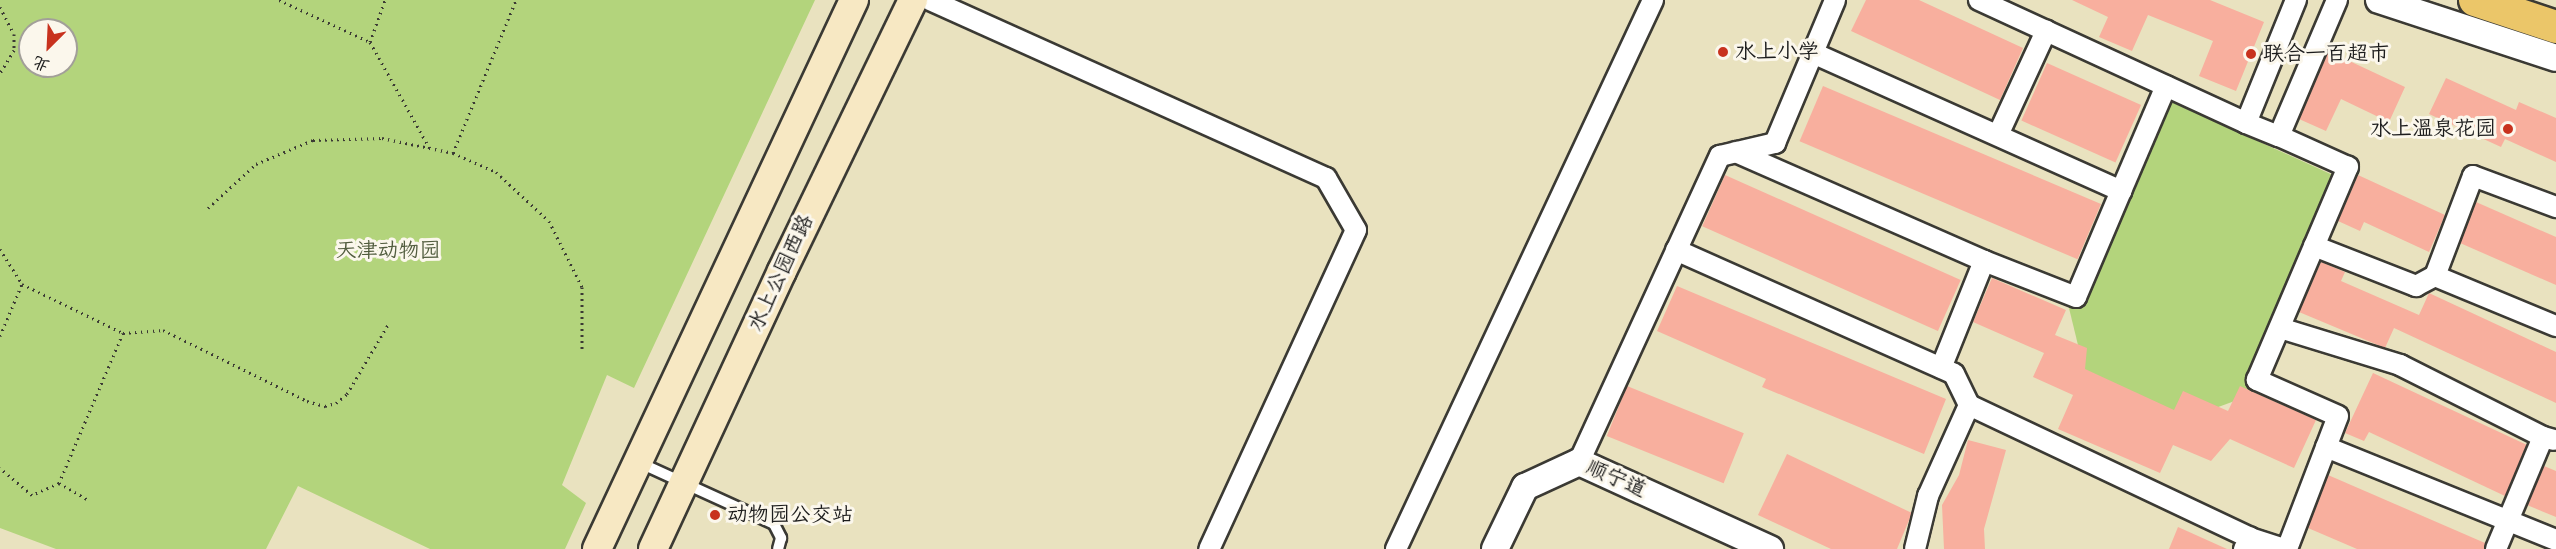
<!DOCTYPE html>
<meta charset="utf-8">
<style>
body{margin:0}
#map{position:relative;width:2556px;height:549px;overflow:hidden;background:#e9e2bf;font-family:Mynerve,"LXGW WenKai TC",sans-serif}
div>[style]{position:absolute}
.green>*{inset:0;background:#b3d47c}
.building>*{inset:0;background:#f8af9e;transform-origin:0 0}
.path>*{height:3px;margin-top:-1.5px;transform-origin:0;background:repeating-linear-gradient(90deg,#3b3a34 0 1.5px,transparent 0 6px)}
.roads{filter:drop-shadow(2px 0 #3b3a34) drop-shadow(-2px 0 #3b3a34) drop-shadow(0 2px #3b3a34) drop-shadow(0 -2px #3b3a34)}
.service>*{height:10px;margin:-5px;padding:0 5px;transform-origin:5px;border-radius:5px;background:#fff}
.minor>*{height:20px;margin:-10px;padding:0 10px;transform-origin:10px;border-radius:10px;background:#fff}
.tertiary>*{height:26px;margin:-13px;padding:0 13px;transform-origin:13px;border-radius:13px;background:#fff}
.secondary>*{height:28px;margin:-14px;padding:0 14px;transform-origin:14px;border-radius:14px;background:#f7e8c3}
.primary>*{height:32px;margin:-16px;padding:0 16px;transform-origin:16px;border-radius:16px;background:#ebc669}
.dots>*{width:16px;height:16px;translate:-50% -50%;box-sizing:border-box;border:3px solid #fbf7ec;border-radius:50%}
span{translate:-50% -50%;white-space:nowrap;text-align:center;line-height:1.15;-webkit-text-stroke:6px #fbf7ec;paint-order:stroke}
.poi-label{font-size:21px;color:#1c1c1c}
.left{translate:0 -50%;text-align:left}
.right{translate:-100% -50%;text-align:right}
.park-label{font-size:21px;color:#515c3e}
.street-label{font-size:21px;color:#1c1c1c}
.north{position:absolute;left:18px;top:18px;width:60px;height:60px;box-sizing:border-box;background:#fbf7ec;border:2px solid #a29f99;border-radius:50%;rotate:204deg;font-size:16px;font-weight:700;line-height:24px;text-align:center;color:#1c1c1c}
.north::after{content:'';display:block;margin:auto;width:21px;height:27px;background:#c8321e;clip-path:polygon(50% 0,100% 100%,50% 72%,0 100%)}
</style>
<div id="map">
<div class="green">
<div style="clip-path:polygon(evenodd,0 0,815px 0,634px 388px,607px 375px,562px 485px,586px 503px,565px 549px,430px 549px,298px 486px,266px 549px,56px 549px,0 528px,0 0,30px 30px,66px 30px,66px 66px,30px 66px,30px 30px)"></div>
<div style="clip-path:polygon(2165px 99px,2346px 181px,2262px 391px,2180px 421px,2087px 382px,2068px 304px)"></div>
</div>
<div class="building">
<div style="clip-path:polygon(1866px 0,1919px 0,2023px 48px,2000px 100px,1851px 31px)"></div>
<div style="clip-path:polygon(2072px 0,2210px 0,2264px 22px,2236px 91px,2199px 76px,2213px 41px,2148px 15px,2132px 51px,2099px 37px,2108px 17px)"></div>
<div style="clip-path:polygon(2328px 51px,2405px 87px,2389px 122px,2341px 99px,2326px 131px,2299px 119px)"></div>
<div style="left:2047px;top:63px;width:103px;height:63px;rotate:24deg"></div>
<div style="clip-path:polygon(2446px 78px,2516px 110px,2519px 102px,2556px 118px,2556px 162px,2505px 139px,2501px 147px,2429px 114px)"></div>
<div style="left:1823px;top:86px;width:302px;height:60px;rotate:23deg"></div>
<div style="left:1725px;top:175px;width:258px;height:56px;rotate:24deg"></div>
<div style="clip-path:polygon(2358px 175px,2445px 215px,2429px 252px,2364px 222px,2360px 231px,2338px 221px)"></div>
<div style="clip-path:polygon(2476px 202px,2556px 237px,2556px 285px,2460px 243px)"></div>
<div style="clip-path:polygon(2321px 262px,2345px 272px,2341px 281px,2419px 315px,2429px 293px,2556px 352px,2556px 403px,2394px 328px,2385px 348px,2299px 312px)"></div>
<div style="clip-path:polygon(1992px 278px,2066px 310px,2055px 335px,2087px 348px,2085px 369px,2174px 410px,2183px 391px,2228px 411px,2240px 386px,2316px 420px,2294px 468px,2230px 439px,2211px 461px,2173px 445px,2160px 473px,2058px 429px,2073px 395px,2033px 377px,2044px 353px,1973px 322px)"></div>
<div style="clip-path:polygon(1677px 286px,1946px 399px,1924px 454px,1762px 387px,1766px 379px,1657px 331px)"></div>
<div style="clip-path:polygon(2373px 373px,2527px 445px,2505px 496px,2369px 432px,2364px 441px,2345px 433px)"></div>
<div style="left:1627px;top:386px;width:126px;height:54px;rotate:22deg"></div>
<div style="clip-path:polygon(1968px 440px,2006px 450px,1984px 529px,1985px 549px,1944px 549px,1942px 505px,1959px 475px)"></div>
<div style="clip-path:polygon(1787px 454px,1912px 513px,1897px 549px,1831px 549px,1758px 515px)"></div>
<div style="clip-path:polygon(2544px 466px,2556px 471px,2556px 517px,2527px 505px)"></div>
<div style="clip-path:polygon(2328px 475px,2485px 543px,2484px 549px,2357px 549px,2308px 528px)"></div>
<div style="clip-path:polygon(2178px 527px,2227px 549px,2169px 549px)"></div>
</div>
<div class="path">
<div style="left:279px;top:0;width:100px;rotate:24.8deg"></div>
<div style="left:370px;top:42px;width:123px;rotate:60.7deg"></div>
<div style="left:0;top:7px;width:30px;rotate:63deg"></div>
<div style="left:14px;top:34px;width:16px;rotate:90deg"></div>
<div style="left:14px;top:50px;width:27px;rotate:121deg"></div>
<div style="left:370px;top:42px;width:45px;rotate:-70.3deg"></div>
<div style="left:453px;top:153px;width:165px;rotate:-67.6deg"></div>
<div style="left:208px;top:208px;width:65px;rotate:-42.5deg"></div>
<div style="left:256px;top:164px;width:62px;rotate:-22.8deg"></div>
<div style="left:313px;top:140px;width:69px;rotate:-1.7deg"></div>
<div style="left:382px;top:138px;width:73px;rotate:11.9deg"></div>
<div style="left:453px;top:153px;width:47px;rotate:23.8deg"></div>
<div style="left:496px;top:172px;width:72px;rotate:42.8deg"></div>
<div style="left:549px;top:221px;width:74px;rotate:63.4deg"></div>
<div style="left:582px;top:287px;width:62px;rotate:90deg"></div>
<div style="left:0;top:249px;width:41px;rotate:57.8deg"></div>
<div style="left:123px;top:333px;width:40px;rotate:-4.3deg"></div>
<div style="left:163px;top:330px;width:161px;rotate:26.2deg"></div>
<div style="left:307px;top:401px;width:19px;rotate:16deg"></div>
<div style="left:325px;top:406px;width:11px;rotate:-15deg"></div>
<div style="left:336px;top:403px;width:14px;rotate:-39deg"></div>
<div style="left:347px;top:394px;width:82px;rotate:-59.4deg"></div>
<div style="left:0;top:336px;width:56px;rotate:-67.1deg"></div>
<div style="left:22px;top:284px;width:112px;rotate:25.9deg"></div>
<div style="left:123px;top:333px;width:163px;rotate:113.1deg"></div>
<div style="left:59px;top:483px;width:30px;rotate:156deg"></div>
<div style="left:32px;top:495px;width:42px;rotate:-139.8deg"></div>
<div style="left:59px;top:483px;width:34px;rotate:30deg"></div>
</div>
<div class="roads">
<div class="service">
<div style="left:638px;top:462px;width:149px;rotate:24.5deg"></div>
<div style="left:774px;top:524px;width:16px;rotate:63deg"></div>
<div style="left:781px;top:538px;width:11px;rotate:105deg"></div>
</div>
<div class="minor">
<div style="left:930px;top:0;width:434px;rotate:24.2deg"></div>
<div style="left:1326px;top:178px;width:60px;rotate:60deg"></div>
<div style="left:1356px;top:230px;width:351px;rotate:114.7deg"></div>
<div style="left:1979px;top:0;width:294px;rotate:24.7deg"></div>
<div style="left:2246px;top:123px;width:133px;rotate:-67.9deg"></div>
<div style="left:1813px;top:53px;width:338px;rotate:24.1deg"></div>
<div style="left:2121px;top:191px;width:115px;rotate:113deg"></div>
<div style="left:2076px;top:297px;width:99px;rotate:-158.6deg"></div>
<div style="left:2246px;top:123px;width:35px;rotate:22deg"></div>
<div style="left:1998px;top:135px;width:115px;rotate:-65.2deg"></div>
<div style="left:1736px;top:152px;width:271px;rotate:23.7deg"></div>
<div style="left:1984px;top:261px;width:115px;rotate:111.9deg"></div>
<div style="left:2121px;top:191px;width:114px;rotate:-66.8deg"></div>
<div style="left:2314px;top:246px;width:110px;rotate:21.4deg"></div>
<div style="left:2416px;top:286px;width:21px;rotate:-28deg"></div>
<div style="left:2435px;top:276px;width:131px;rotate:22.5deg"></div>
<div style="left:1676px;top:250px;width:304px;rotate:24deg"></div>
<div style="left:1954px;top:374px;width:34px;rotate:64deg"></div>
<div style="left:2435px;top:276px;width:107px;rotate:-69.2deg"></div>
<div style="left:2473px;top:176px;width:89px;rotate:20.5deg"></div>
<div style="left:2280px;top:328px;width:126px;rotate:17.1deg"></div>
<div style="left:2400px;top:365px;width:160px;rotate:26.7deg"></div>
<div style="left:2326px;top:447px;width:248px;rotate:22deg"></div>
<div style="left:1579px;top:462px;width:337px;rotate:-65.3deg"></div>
<div style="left:1720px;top:156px;width:57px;rotate:-13.3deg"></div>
<div style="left:1775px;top:143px;width:155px;rotate:-67.2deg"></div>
<div style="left:1396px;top:549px;width:606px;rotate:-64.91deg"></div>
<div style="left:1915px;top:549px;width:55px;rotate:-76.2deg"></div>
<div style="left:1928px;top:496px;width:100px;rotate:-65.7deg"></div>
<div style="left:1969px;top:405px;width:311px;rotate:25.3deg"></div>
<div style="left:2244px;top:549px;width:13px;rotate:-61deg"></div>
<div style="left:2250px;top:538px;width:35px;rotate:18deg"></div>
<div style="left:2287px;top:549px;width:142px;rotate:-69deg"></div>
<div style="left:2338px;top:416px;width:89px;rotate:-156deg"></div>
<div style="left:2257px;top:380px;width:232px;rotate:-66.9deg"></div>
<div style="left:2348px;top:167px;width:76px;rotate:-155.8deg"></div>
<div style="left:2279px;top:136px;width:148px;rotate:-66.9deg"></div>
<div style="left:2496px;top:549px;width:121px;rotate:-67.2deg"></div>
<div style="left:2543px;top:437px;width:11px;rotate:15deg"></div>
</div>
<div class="tertiary">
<div style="left:2379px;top:0;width:186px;rotate:18.1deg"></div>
<div style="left:1495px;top:549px;width:69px;rotate:-64.2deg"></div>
<div style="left:1525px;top:487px;width:60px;rotate:-24.8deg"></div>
<div style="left:1579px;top:462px;width:210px;rotate:24.5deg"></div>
</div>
<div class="secondary">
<div style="left:597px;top:549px;width:606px;rotate:-64.91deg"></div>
<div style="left:653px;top:549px;width:306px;rotate:-65.1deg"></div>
<div style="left:782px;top:271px;width:301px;rotate:-64.2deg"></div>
</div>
<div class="primary">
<div style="left:2475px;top:0;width:85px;rotate:18.4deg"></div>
</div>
</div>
<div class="dots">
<div style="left:1723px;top:52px;background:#c8321e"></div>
<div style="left:2251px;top:54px;background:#c8321e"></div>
<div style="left:2508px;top:129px;background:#c8321e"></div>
<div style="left:715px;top:515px;background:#c8321e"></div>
</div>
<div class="poi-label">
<span class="left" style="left:1735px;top:52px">水上小学</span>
<span class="left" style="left:2263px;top:54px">联合一百超市</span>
<span class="right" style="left:2496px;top:129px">水上温泉花园</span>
<span class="left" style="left:727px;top:515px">动物园公交站</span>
</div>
<div class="park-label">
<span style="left:388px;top:251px">天津动物园</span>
</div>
<div class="street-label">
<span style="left:781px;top:273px;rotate:-65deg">水上公园西路</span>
<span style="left:1616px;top:479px;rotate:24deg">顺宁道</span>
</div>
<div class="north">北</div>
</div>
